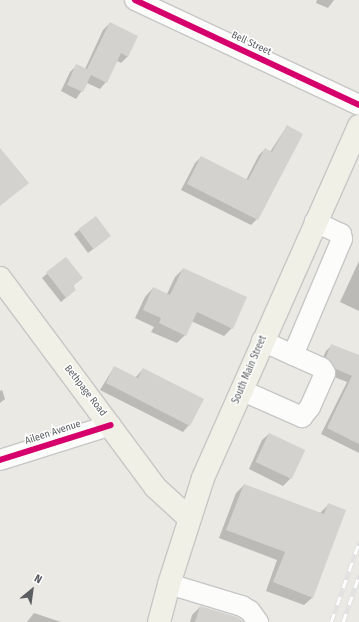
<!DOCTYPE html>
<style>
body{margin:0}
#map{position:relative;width:359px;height:622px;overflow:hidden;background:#eae9e4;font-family:"Fira Sans Condensed",sans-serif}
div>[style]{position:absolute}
.shadow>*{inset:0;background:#0003}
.building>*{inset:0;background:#d3d2cf;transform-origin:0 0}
.roads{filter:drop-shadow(1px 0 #c6c7c6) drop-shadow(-1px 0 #c6c7c6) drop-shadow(0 1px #c6c7c6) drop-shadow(0 -1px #c6c7c6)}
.minor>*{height:20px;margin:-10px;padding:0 10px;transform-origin:10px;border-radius:10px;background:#fcfcfb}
.major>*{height:22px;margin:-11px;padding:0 11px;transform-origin:11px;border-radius:11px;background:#f1f0e7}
.rail>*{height:4.5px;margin-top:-2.25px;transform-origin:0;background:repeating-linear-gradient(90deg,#fff 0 9px,#e2e2e1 0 18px);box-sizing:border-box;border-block:1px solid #e2e2e1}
.cycleway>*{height:6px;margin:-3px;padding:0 3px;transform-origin:3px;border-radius:3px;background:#d6006c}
span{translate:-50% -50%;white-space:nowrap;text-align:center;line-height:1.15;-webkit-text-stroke:3px #fff;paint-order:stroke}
.street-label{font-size:10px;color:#5a5d61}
.north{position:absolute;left:12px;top:570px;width:40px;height:40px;-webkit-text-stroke:3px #fff;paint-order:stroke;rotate:29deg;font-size:11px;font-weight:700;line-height:16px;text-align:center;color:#5a5d61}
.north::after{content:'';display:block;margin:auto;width:14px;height:18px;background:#5a5d61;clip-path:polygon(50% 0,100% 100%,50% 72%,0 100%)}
</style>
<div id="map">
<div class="shadow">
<div style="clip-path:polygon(317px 0,334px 0,328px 8px,316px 3px)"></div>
<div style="clip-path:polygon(110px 23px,128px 56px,121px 63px,117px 61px,106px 82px,100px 89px,87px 83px,76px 99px,61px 91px,70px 72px,77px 65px,85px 69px,103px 30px)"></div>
<div style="clip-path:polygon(287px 126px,257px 219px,251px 225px,181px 190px,195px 163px,201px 157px,246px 180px,259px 155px,265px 149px,270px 152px)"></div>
<div style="clip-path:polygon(79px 230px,105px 240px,88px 253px,74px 234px)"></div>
<div style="clip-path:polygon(65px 258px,75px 290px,61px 302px,42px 278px)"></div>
<div style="clip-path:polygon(359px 261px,359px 311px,340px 302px)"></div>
<div style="clip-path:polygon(183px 269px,232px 328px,224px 336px,191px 321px,185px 335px,177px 343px,151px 332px,154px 327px,135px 318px,145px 297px,153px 288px,167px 294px,175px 277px)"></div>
<div style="clip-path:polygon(332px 345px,359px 356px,359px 453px,321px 434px,347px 382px,329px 375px,320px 364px,326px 351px)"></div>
<div style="clip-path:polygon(114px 367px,135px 378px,143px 369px,189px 425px,183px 432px,100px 390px)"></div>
<div style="clip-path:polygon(2px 390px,5px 399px,0 403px,0 391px)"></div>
<div style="clip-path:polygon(269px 434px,290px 479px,283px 486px,249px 469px,262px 440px)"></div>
<div style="clip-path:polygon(244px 485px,320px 513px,329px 504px,313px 597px,304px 605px,266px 591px,277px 560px,219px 538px,236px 493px)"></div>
<div style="clip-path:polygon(200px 607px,239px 622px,190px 622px,192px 615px)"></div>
<div style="clip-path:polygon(34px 613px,61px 622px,27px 622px)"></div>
</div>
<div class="building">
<div style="clip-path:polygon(110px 22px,138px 36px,128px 57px,121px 53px,107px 83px,91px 75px,83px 92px,67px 85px,76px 64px,87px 69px)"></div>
<div style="clip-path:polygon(287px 125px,303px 134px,258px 220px,187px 184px,201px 156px,248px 180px,265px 148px,272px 152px)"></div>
<div style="clip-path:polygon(0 148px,29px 183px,0 206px)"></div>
<div style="left:96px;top:216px;width:25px;height:22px;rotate:53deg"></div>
<div style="clip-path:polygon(66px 257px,83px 278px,73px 286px,76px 290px,66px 298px,46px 272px)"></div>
<div style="clip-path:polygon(183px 268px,247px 297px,233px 329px,197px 312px,186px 336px,159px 323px,161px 318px,143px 310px,153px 287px,170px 295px)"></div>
<div style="clip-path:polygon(331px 344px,359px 355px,359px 444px,327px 428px,352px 376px,336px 369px,326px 357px)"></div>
<div style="clip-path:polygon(114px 366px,138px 378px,143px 368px,204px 399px,190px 426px,106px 383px)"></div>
<div style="left:269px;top:433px;width:40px;height:32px;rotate:25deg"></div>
<div style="clip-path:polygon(244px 484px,324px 514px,328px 503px,346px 510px,313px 598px,273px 582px,285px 552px,226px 530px)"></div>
<div style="clip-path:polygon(200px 606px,237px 617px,244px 622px,195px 622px)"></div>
</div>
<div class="roads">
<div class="minor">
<div style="left:135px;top:0;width:247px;rotate:25.1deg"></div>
<div style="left:293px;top:355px;width:126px;rotate:-67.1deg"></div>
<div style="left:342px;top:239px;width:5px;rotate:-101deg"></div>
<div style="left:341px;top:234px;width:29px;rotate:-155deg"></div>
<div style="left:241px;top:390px;width:67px;rotate:23.9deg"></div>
<div style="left:302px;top:417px;width:13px;rotate:-51deg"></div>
<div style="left:310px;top:407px;width:37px;rotate:-66deg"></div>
<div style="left:325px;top:373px;width:6px;rotate:-121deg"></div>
<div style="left:322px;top:368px;width:66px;rotate:-155.8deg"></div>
<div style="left:0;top:460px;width:116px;rotate:-17.5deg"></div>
<div style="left:169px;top:584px;width:76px;rotate:16.8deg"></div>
<div style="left:242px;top:606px;width:9px;rotate:32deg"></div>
<div style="left:250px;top:611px;width:14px;rotate:54deg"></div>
</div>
<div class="major">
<div style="left:0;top:278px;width:260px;rotate:53.4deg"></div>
<div style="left:155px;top:487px;width:46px;rotate:42.4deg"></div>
<div style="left:159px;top:622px;width:39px;rotate:-75deg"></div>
<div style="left:169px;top:584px;width:111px;rotate:-72.2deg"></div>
<div style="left:203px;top:478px;width:385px;rotate:-66.1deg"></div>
</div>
</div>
<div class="rail">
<div style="left:331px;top:622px;width:85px;rotate:-70.7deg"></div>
<div style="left:343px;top:622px;width:50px;rotate:-71.2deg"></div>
</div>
<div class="cycleway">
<div style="left:135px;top:0;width:247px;rotate:25.1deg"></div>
<div style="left:0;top:460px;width:116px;rotate:-17.5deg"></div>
</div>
<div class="street-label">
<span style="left:251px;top:44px;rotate:25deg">Bell Street</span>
<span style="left:250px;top:370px;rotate:-67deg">South Main Street</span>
<span style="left:85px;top:391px;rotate:52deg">Bethpage Road</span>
<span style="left:53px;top:433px;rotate:-18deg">Aileen Avenue</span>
</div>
<div class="north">N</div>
</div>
